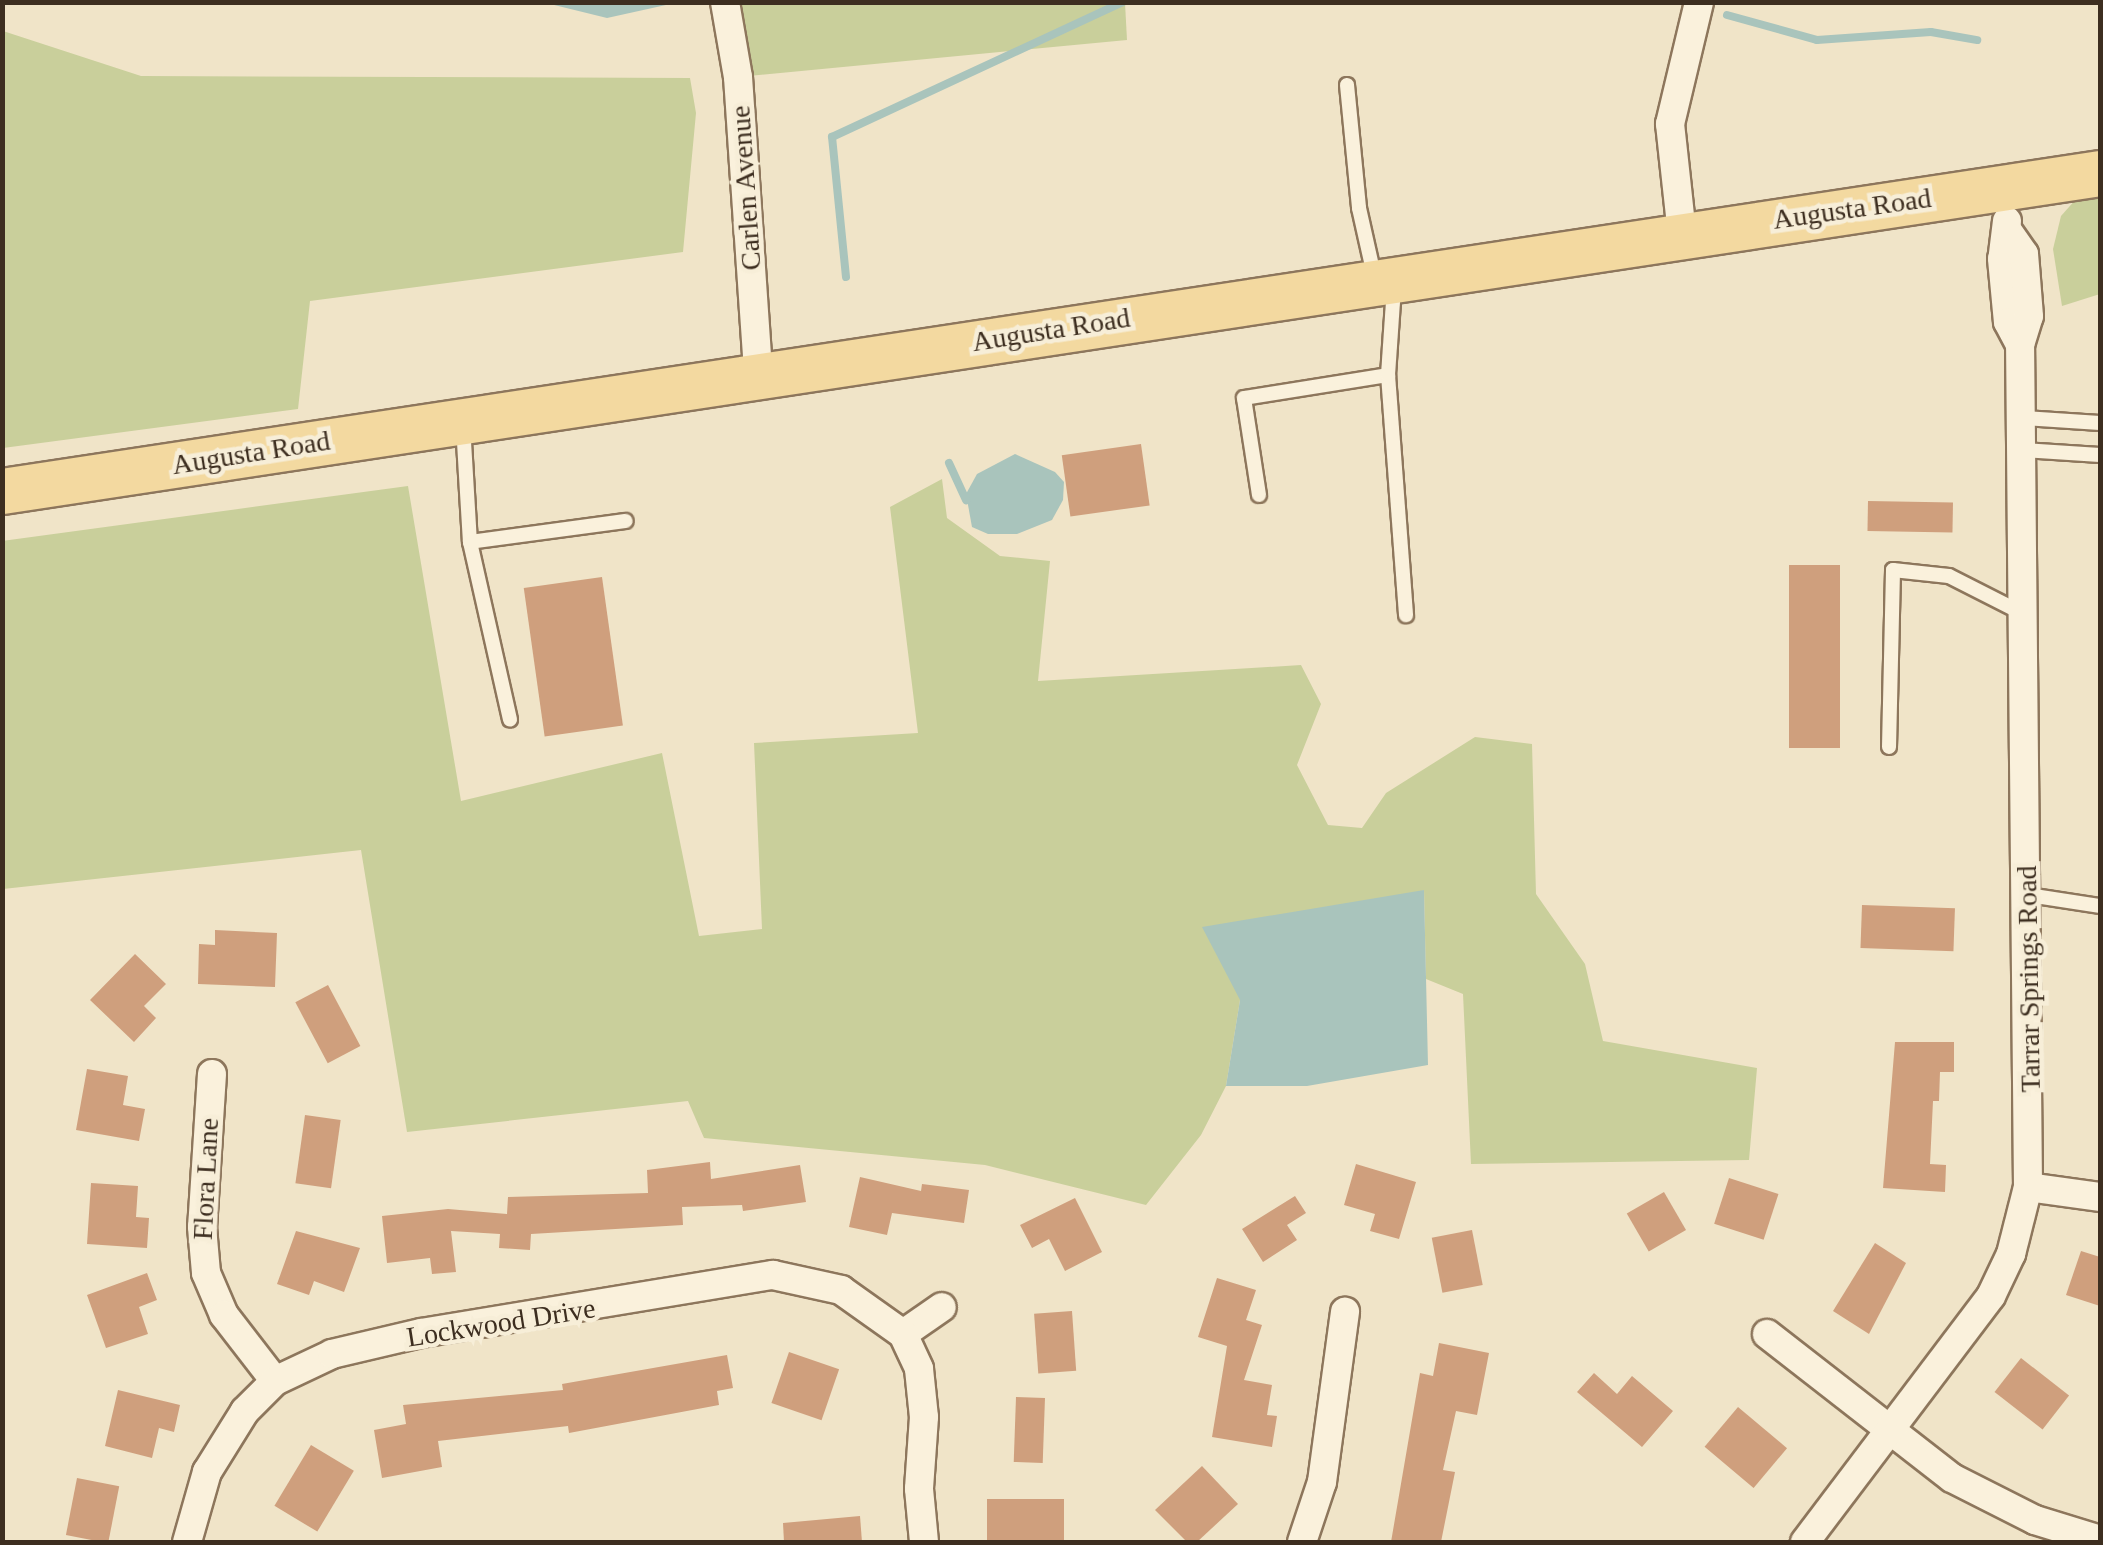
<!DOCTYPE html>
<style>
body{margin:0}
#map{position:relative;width:2103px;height:1545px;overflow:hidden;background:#f0e4c8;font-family:"Times New Roman",serif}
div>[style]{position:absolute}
.green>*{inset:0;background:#c9cf9b}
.water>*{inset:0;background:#a9c4bc}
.stream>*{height:8px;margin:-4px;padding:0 4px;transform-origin:4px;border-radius:4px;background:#a9c4bc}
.building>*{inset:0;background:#cf9f7d;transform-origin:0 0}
.roads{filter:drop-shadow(2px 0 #8d765c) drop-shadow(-2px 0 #8d765c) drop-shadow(0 2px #8d765c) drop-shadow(0 -2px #8d765c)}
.service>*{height:14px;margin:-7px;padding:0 7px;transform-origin:7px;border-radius:7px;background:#faf1dc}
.minor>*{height:28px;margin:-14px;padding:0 14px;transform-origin:14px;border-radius:14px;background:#faf1dc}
.primary>*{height:45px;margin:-22.5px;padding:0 22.5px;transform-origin:22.5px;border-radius:22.5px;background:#f3d9a0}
span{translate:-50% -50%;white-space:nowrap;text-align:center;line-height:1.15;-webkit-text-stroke:9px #f7eed8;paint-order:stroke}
.street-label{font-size:28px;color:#3d2e20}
.frame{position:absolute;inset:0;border:5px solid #3d2e20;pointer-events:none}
</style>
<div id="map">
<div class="green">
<div style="clip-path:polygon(725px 3px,1125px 3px,1127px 40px,738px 77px)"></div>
<div style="clip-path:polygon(3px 31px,141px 76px,690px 78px,696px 113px,683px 252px,310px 301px,298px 409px,3px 448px)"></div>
<div style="clip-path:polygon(2100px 195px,2100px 294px,2062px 306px,2053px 249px,2061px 216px,2077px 198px)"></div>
<div style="clip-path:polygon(942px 479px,947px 518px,1000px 556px,1050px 561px,1038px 681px,1301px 665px,1321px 704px,1297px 765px,1328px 825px,1362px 828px,1386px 793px,1475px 737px,1532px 744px,1536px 894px,1585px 964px,1603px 1041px,1757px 1068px,1749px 1160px,1471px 1164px,1463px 994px,1426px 979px,1424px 890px,1240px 1000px,1226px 1086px,1201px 1135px,1146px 1205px,985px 1165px,704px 1138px,688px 1101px,407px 1132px,361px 850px,3px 889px,2px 541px,408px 486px,461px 801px,662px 753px,699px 936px,762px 929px,754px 743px,918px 733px,890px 507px)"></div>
</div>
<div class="water">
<div style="clip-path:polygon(546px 3px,675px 3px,607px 18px)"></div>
<div style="clip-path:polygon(1015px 454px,1055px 472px,1064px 482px,1063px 500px,1052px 520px,1017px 534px,988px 534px,972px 527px,966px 494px,977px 474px)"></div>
<div style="clip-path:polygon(1424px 890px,1428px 1065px,1307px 1086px,1226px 1086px,1240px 1000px,1202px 927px)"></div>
</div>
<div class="stream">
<div style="left:1727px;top:15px;width:93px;rotate:15.5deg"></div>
<div style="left:1817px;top:40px;width:114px;rotate:-4deg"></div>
<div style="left:1931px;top:32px;width:47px;rotate:9.9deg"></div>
<div style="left:846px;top:277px;width:141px;rotate:-95.7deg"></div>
<div style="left:832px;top:137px;width:321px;rotate:-24.9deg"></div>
<div style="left:949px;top:463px;width:41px;rotate:65.3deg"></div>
</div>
<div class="building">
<div style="left:1141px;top:444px;width:62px;height:80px;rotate:82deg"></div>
<div style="left:1868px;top:501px;width:85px;height:30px;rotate:1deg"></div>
<div style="left:1789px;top:565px;width:51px;height:183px"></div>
<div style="left:602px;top:577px;width:150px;height:79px;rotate:82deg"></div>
<div style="left:1862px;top:905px;width:93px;height:43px;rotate:2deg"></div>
<div style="clip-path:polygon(215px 930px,277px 933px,275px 987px,198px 984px,199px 944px,215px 945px)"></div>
<div style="clip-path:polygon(135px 954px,166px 984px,144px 1006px,156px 1018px,134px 1042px,90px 1000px)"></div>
<div style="left:328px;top:985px;width:69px;height:37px;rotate:62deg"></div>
<div style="clip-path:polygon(1895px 1042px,1954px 1042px,1954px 1072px,1940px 1072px,1939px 1101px,1933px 1101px,1930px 1164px,1946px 1165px,1945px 1192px,1883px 1188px)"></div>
<div style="clip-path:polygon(87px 1069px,128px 1076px,123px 1105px,145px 1109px,139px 1141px,76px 1130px)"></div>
<div style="left:305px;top:1115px;width:36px;height:69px;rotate:8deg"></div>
<div style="clip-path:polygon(710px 1162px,711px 1179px,800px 1165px,806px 1202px,743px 1211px,742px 1205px,682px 1207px,683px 1225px,531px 1234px,530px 1250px,499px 1248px,500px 1234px,451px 1231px,456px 1272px,432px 1274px,430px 1258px,387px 1263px,382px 1216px,448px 1209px,507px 1214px,508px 1197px,648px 1193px,647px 1170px)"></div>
<div style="clip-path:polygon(1356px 1164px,1416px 1182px,1399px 1239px,1370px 1231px,1375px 1214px,1344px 1205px)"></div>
<div style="clip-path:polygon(860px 1177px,921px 1191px,922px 1184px,969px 1190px,964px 1223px,892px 1213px,887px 1235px,849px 1227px)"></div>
<div style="left:1729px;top:1178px;width:52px;height:48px;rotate:18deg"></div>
<div style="clip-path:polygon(91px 1183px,138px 1186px,136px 1217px,149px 1218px,147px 1248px,87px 1244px)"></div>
<div style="left:1664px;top:1192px;width:44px;height:43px;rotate:60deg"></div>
<div style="clip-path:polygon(1295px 1196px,1306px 1213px,1287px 1225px,1297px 1240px,1263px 1262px,1242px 1229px)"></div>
<div style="clip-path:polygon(1075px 1198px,1102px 1252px,1065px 1271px,1049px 1239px,1032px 1248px,1020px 1225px)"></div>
<div style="left:1472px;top:1230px;width:56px;height:41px;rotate:79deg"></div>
<div style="clip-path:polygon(296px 1231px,360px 1248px,344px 1292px,314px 1281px,309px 1295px,277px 1284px)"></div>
<div style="clip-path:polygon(1875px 1243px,1906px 1263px,1869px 1334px,1833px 1311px)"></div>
<div style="clip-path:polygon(2081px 1251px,2100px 1257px,2100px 1306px,2066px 1295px)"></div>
<div style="clip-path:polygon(147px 1273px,157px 1300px,139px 1307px,148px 1334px,106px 1348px,87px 1295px)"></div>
<div style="clip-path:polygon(1217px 1278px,1256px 1290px,1246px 1320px,1262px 1325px,1244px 1380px,1272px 1385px,1267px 1415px,1277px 1416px,1272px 1447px,1212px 1437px,1227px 1346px,1198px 1337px)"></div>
<div style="left:1072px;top:1311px;width:60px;height:38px;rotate:86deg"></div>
<div style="clip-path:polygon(1439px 1343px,1489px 1353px,1477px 1415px,1456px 1411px,1443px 1470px,1455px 1472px,1441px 1542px,1391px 1542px,1420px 1373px,1433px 1376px)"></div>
<div style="left:789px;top:1352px;width:53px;height:54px;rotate:19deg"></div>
<div style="clip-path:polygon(727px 1355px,733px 1388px,717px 1391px,719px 1405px,569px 1433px,568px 1426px,438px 1441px,442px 1467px,382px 1478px,374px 1430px,406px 1424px,403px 1405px,563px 1390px,562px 1384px)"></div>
<div style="left:2021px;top:1358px;width:61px;height:43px;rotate:38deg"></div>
<div style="clip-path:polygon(1594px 1373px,1617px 1394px,1632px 1376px,1673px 1411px,1642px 1447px,1577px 1392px)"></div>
<div style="clip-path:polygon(118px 1390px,180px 1405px,174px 1432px,159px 1428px,152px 1458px,105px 1446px)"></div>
<div style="left:1016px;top:1397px;width:29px;height:65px;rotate:2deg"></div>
<div style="left:1738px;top:1407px;width:64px;height:52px;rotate:40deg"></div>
<div style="left:311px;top:1445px;width:50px;height:71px;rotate:31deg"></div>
<div style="clip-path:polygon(1202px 1466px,1238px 1504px,1197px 1542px,1187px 1542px,1155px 1510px)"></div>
<div style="left:77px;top:1478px;width:43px;height:58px;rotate:11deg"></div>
<div style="left:987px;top:1499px;width:77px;height:43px"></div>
<div style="clip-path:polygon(860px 1516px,862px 1542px,784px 1542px,783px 1523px)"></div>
</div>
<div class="roads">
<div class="service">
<div style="left:1347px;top:85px;width:124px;rotate:84.4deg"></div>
<div style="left:1359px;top:208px;width:69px;rotate:77.4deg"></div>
<div style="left:1388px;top:375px;width:241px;rotate:85.7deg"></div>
<div style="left:2024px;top:418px;width:76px;rotate:3.8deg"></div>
<div style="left:463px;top:425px;width:117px;rotate:86.6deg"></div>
<div style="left:470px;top:542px;width:182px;rotate:77.3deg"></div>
<div style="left:2023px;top:450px;width:77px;rotate:3.7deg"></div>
<div style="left:1259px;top:495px;width:98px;rotate:-98.8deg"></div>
<div style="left:1244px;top:398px;width:146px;rotate:-9.1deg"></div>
<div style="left:1388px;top:375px;width:87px;rotate:-86.1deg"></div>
<div style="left:470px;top:542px;width:157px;rotate:-7.7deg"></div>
<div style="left:1889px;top:747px;width:177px;rotate:-88.7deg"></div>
<div style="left:1893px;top:570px;width:56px;rotate:6.1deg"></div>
<div style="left:1949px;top:576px;width:84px;rotate:26.9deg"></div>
<div style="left:2028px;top:895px;width:73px;rotate:8.7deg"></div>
</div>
<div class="minor">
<div style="left:725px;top:2px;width:76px;rotate:80.2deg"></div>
<div style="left:738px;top:77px;width:298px;rotate:86.1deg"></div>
<div style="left:2007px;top:221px;width:38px;rotate:97deg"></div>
<div style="left:2002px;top:259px;width:63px;rotate:84.6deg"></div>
<div style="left:2008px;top:322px;width:26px;rotate:62deg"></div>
<div style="left:1682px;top:234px;width:111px;rotate:-96.2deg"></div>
<div style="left:1670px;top:124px;width:125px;rotate:-76.6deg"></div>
<div style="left:212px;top:1074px;width:153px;rotate:93.7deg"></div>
<div style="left:202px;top:1227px;width:46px;rotate:85deg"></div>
<div style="left:206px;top:1273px;width:46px;rotate:66.8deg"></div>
<div style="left:224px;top:1315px;width:83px;rotate:52.3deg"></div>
<div style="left:2028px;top:1187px;width:73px;rotate:7.9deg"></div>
<div style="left:903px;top:1334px;width:47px;rotate:-34.7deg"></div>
<div style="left:1767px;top:1334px;width:234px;rotate:37.9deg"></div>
<div style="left:1952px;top:1478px;width:93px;rotate:26.8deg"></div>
<div style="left:2035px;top:1520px;width:68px;rotate:17.1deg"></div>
<div style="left:187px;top:1542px;width:73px;rotate:-74.1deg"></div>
<div style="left:207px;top:1472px;width:72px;rotate:-58.1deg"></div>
<div style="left:245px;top:1411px;width:42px;rotate:-45deg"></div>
<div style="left:275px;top:1381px;width:63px;rotate:-25.3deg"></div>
<div style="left:332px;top:1354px;width:91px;rotate:-13.3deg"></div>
<div style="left:421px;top:1333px;width:357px;rotate:-9.4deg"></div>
<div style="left:773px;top:1275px;width:70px;rotate:12.4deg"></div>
<div style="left:841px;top:1290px;width:76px;rotate:35.4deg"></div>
<div style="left:903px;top:1334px;width:38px;rotate:65deg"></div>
<div style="left:919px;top:1369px;width:48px;rotate:84.1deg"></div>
<div style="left:924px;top:1417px;width:72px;rotate:94deg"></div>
<div style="left:919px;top:1489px;width:53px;rotate:84.6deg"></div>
<div style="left:1302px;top:1542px;width:63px;rotate:-71.6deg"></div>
<div style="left:1322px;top:1482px;width:172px;rotate:-82.3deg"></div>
<div style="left:1805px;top:1542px;width:308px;rotate:-52.9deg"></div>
<div style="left:1991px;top:1296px;width:47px;rotate:-64.5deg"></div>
<div style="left:2011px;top:1254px;width:69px;rotate:-75.8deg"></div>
<div style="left:2028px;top:1187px;width:842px;rotate:-90.54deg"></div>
<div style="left:2020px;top:345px;width:30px;rotate:-73deg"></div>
<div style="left:2029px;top:316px;width:62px;rotate:-94.6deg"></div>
<div style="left:2024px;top:254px;width:28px;rotate:-125deg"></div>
</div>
<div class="primary">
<div style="left:2px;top:491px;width:2122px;rotate:-8.62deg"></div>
</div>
</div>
<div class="street-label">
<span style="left:746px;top:188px;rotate:-94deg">Carlen Avenue</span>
<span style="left:1852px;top:209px;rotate:-8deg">Augusta Road</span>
<span style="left:1051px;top:330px;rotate:-9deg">Augusta Road</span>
<span style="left:251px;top:453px;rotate:-9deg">Augusta Road</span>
<span style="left:2029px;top:979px;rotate:-91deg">Tarrar Springs Road</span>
<span style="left:206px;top:1179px;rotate:-87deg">Flora Lane</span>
<span style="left:501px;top:1323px;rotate:-9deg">Lockwood Drive</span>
</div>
<div class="frame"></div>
</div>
